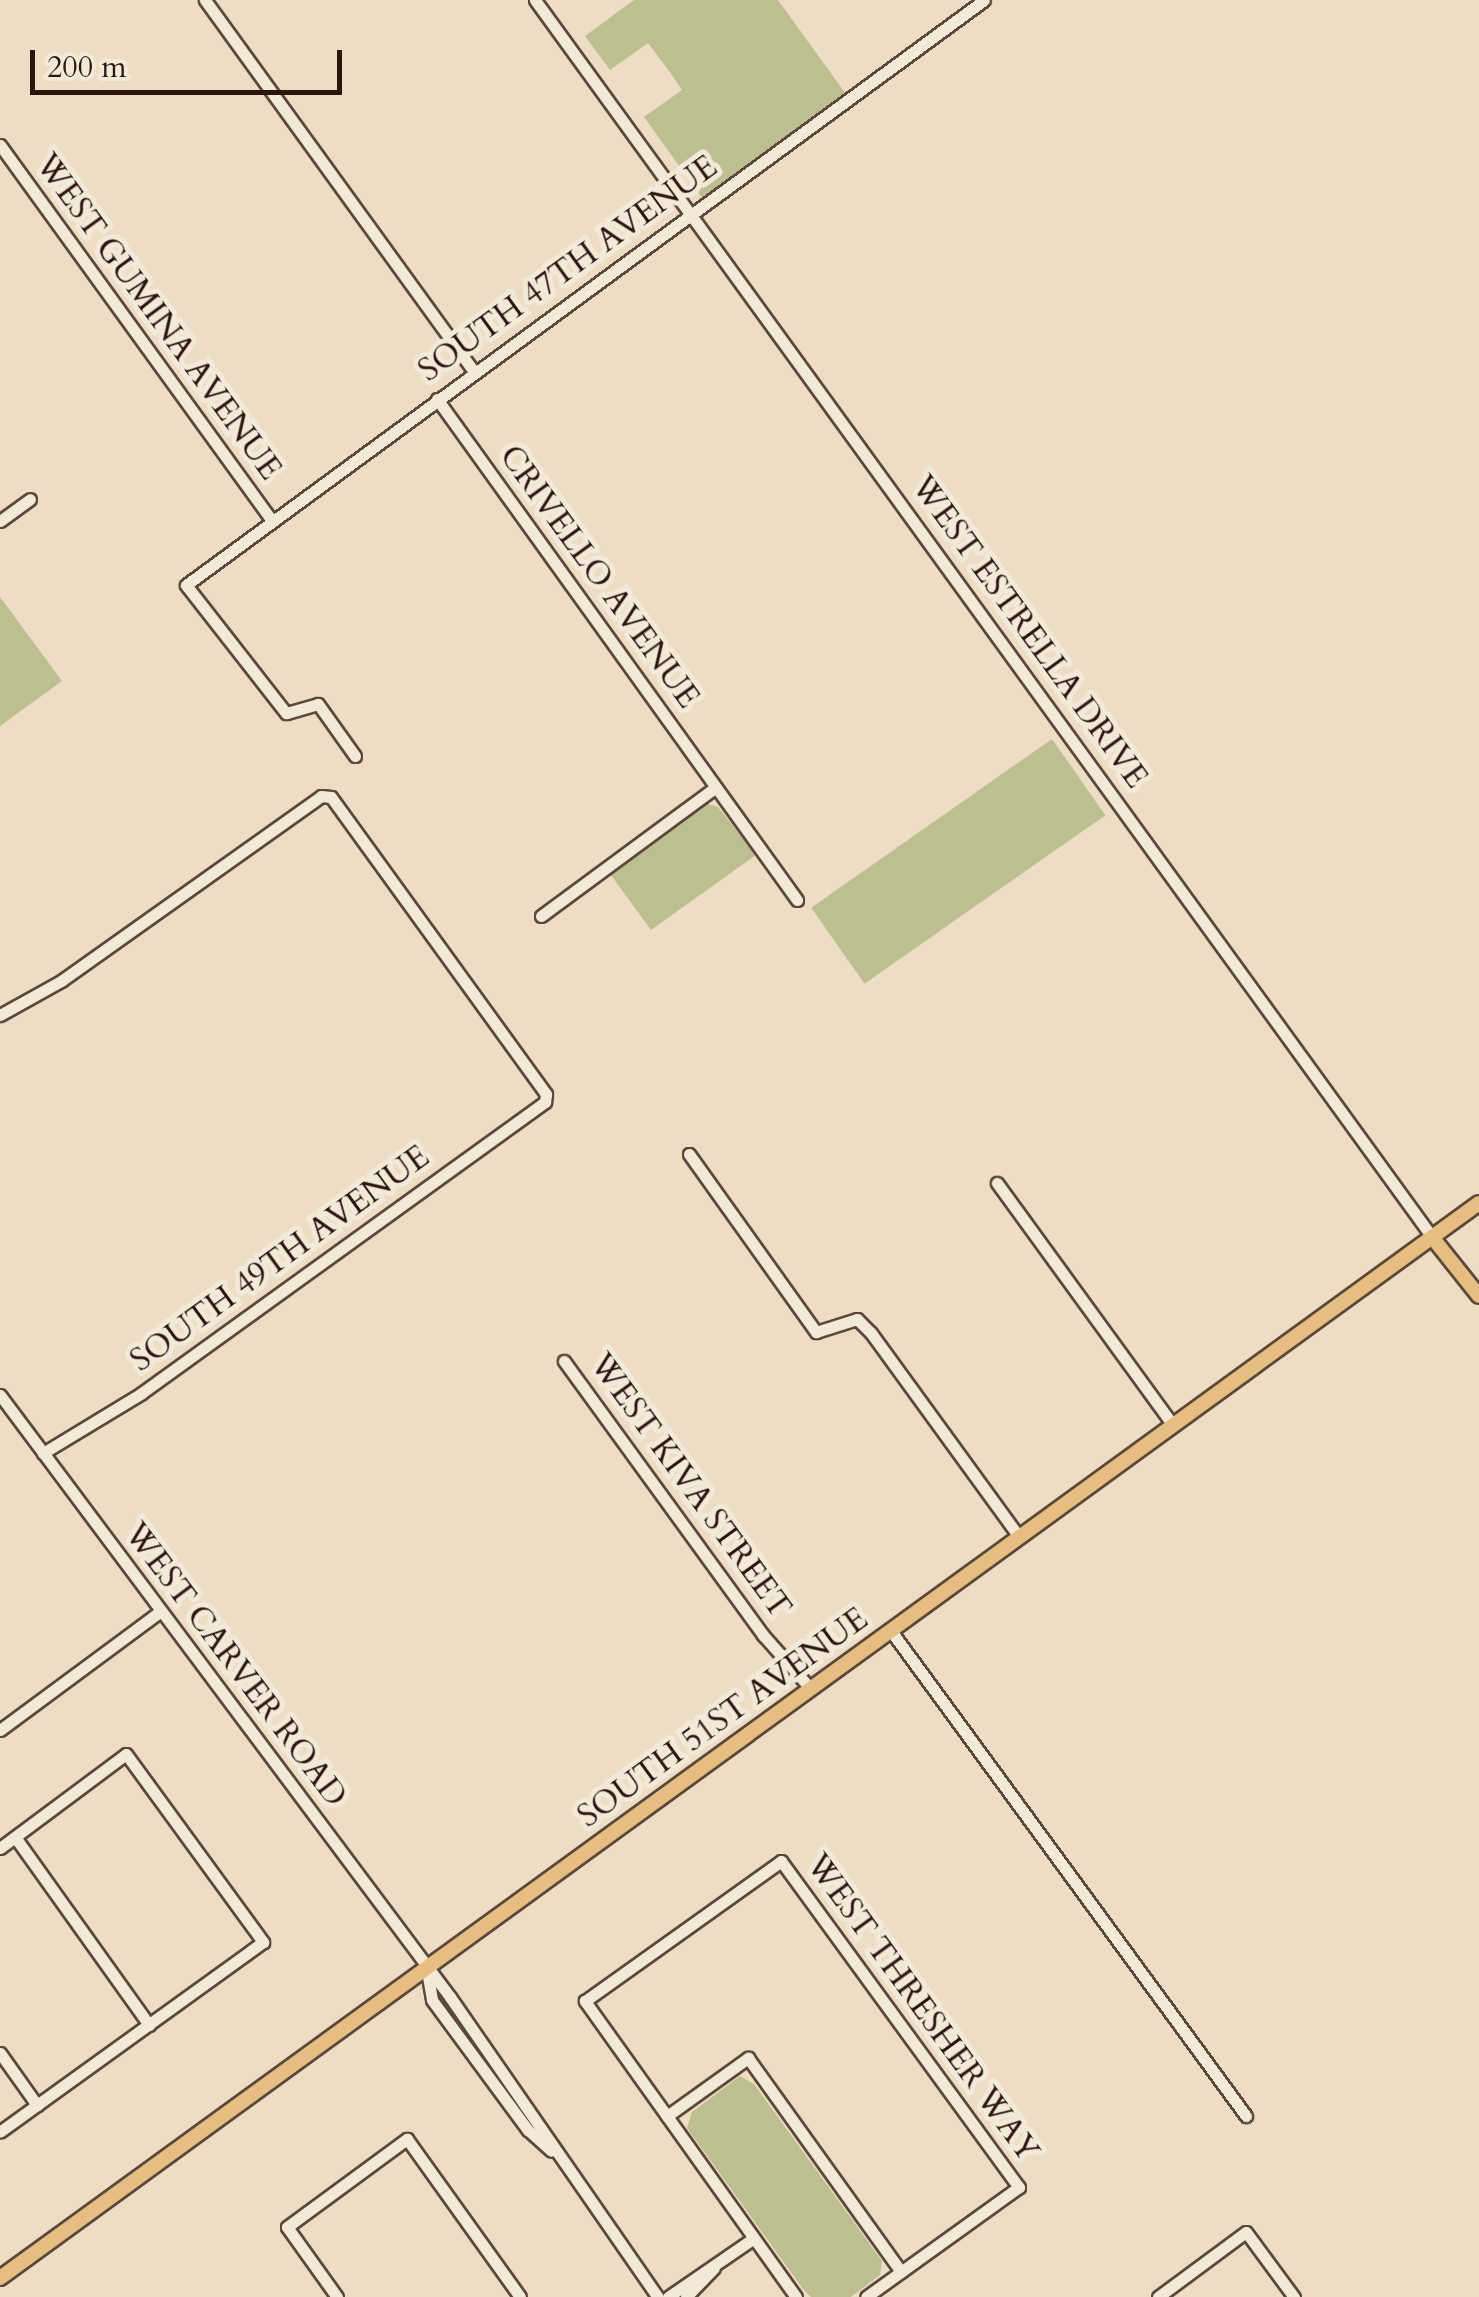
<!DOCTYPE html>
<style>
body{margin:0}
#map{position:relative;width:1479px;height:2297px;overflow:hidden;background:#ecddc4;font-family:Cardo,serif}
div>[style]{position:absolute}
.green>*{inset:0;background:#bebf90;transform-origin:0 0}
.roads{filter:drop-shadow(2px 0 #5b483b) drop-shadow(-2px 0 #5b483b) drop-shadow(0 2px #5b483b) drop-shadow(0 -2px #5b483b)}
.minor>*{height:11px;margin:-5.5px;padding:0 5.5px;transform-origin:5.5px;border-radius:5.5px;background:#f3e9d9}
.major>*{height:14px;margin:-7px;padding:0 7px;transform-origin:7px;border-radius:7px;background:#e6be82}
span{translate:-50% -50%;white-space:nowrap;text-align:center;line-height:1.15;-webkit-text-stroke:10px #f3e9d9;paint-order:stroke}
.street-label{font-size:32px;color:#2b160d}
.scale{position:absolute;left:30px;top:50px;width:312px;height:45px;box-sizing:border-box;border:5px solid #2b160d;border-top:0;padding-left:12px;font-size:30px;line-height:35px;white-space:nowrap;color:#2b160d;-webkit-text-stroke:8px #f3e9d9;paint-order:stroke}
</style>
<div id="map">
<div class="green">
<div style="clip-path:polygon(634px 0,778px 0,848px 97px,703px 199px,644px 117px,682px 90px,667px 68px,648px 43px,610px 70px,585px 36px)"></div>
<div style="clip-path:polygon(0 597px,62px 681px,0 726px)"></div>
<div style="left:1052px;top:739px;width:93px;height:294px;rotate:55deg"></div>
<div style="clip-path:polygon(701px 802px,718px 807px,756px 855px,651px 930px,608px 871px)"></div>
<div style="clip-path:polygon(740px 2076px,754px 2084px,882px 2261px,880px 2275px,851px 2297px,811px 2297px,803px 2289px,687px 2128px,692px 2112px)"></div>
</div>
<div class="roads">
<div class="minor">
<div style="left:205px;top:0;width:458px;rotate:54.1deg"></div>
<div style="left:535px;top:0;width:1528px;rotate:54.05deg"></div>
<div style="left:0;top:145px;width:464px;rotate:54.1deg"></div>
<div style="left:437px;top:399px;width:617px;rotate:54.3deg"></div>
<div style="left:0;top:521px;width:37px;rotate:-36deg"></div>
<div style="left:355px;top:756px;width:64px;rotate:-125.4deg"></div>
<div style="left:318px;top:704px;width:33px;rotate:164deg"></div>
<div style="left:286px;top:713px;width:162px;rotate:-128deg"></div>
<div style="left:186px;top:585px;width:989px;rotate:-36.24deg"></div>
<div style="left:541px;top:916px;width:217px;rotate:-36.4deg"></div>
<div style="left:0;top:1015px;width:70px;rotate:-29.1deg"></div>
<div style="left:61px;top:981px;width:319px;rotate:-35.4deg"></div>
<div style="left:321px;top:796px;width:10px;rotate:6deg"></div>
<div style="left:331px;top:797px;width:367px;rotate:54.1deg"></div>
<div style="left:546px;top:1094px;width:8px;rotate:97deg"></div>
<div style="left:545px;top:1102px;width:497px;rotate:144.2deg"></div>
<div style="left:142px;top:1393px;width:116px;rotate:148.8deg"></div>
<div style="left:689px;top:1154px;width:219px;rotate:54.5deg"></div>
<div style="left:816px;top:1332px;width:43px;rotate:-17.6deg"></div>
<div style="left:857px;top:1319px;width:20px;rotate:45deg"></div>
<div style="left:871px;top:1333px;width:252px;rotate:54deg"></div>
<div style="left:997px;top:1183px;width:299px;rotate:54deg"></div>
<div style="left:564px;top:1361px;width:339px;rotate:54deg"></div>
<div style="left:763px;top:1635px;width:72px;rotate:48.4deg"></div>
<div style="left:0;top:1395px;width:752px;rotate:53.22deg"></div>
<div style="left:450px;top:1997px;width:365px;rotate:55.3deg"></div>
<div style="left:891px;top:1631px;width:601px;rotate:53.8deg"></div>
<div style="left:0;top:1730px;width:200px;rotate:-36.5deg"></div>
<div style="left:15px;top:1837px;width:231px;rotate:54.5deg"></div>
<div style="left:0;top:1848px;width:157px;rotate:-36.7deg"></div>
<div style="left:126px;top:1754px;width:233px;rotate:53.9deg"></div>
<div style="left:263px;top:1942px;width:324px;rotate:144.2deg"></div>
<div style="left:427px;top:1971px;width:29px;rotate:80deg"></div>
<div style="left:432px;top:2000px;width:162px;rotate:53.6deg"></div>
<div style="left:528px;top:2130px;width:31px;rotate:42deg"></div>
<div style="left:0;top:2053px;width:64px;rotate:54.6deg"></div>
<div style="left:667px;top:2116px;width:100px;rotate:-35.6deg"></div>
<div style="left:748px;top:2058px;width:263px;rotate:54.4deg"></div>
<div style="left:337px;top:2297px;width:86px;rotate:-125.5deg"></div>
<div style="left:287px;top:2227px;width:149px;rotate:-36.3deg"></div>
<div style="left:407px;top:2139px;width:194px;rotate:54.4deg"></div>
<div style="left:668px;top:2297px;width:104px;rotate:-34.5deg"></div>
<div style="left:686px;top:2297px;width:40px;rotate:-46deg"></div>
<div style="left:796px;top:2297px;width:364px;rotate:-125.5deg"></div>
<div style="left:585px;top:2001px;width:241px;rotate:-35.5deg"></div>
<div style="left:781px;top:1861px;width:404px;rotate:53.9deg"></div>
<div style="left:1019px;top:2187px;width:188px;rotate:144.3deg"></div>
<div style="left:1158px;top:2297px;width:109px;rotate:-36.5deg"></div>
<div style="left:1246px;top:2232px;width:81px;rotate:53.6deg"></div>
</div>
<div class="major">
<div style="left:1432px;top:1237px;width:75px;rotate:51.5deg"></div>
<div style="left:0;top:2278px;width:1828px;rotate:-36.01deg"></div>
</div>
</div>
<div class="street-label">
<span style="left:568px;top:269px;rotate:-36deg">SOUTH 47TH AVENUE</span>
<span style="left:158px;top:317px;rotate:54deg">WEST GUMINA AVENUE</span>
<span style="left:599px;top:577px;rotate:54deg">CRIVELLO AVENUE</span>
<span style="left:1029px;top:632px;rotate:54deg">WEST ESTRELLA DRIVE</span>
<span style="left:280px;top:1259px;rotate:-36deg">SOUTH 49TH AVENUE</span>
<span style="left:690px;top:1486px;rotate:54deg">WEST KIVA STREET</span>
<span style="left:235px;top:1665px;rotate:53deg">WEST CARVER ROAD</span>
<span style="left:723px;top:1718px;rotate:-36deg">SOUTH 51ST AVENUE</span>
<span style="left:922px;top:2008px;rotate:54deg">WEST THRESHER WAY</span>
</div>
<div class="scale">200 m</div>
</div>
